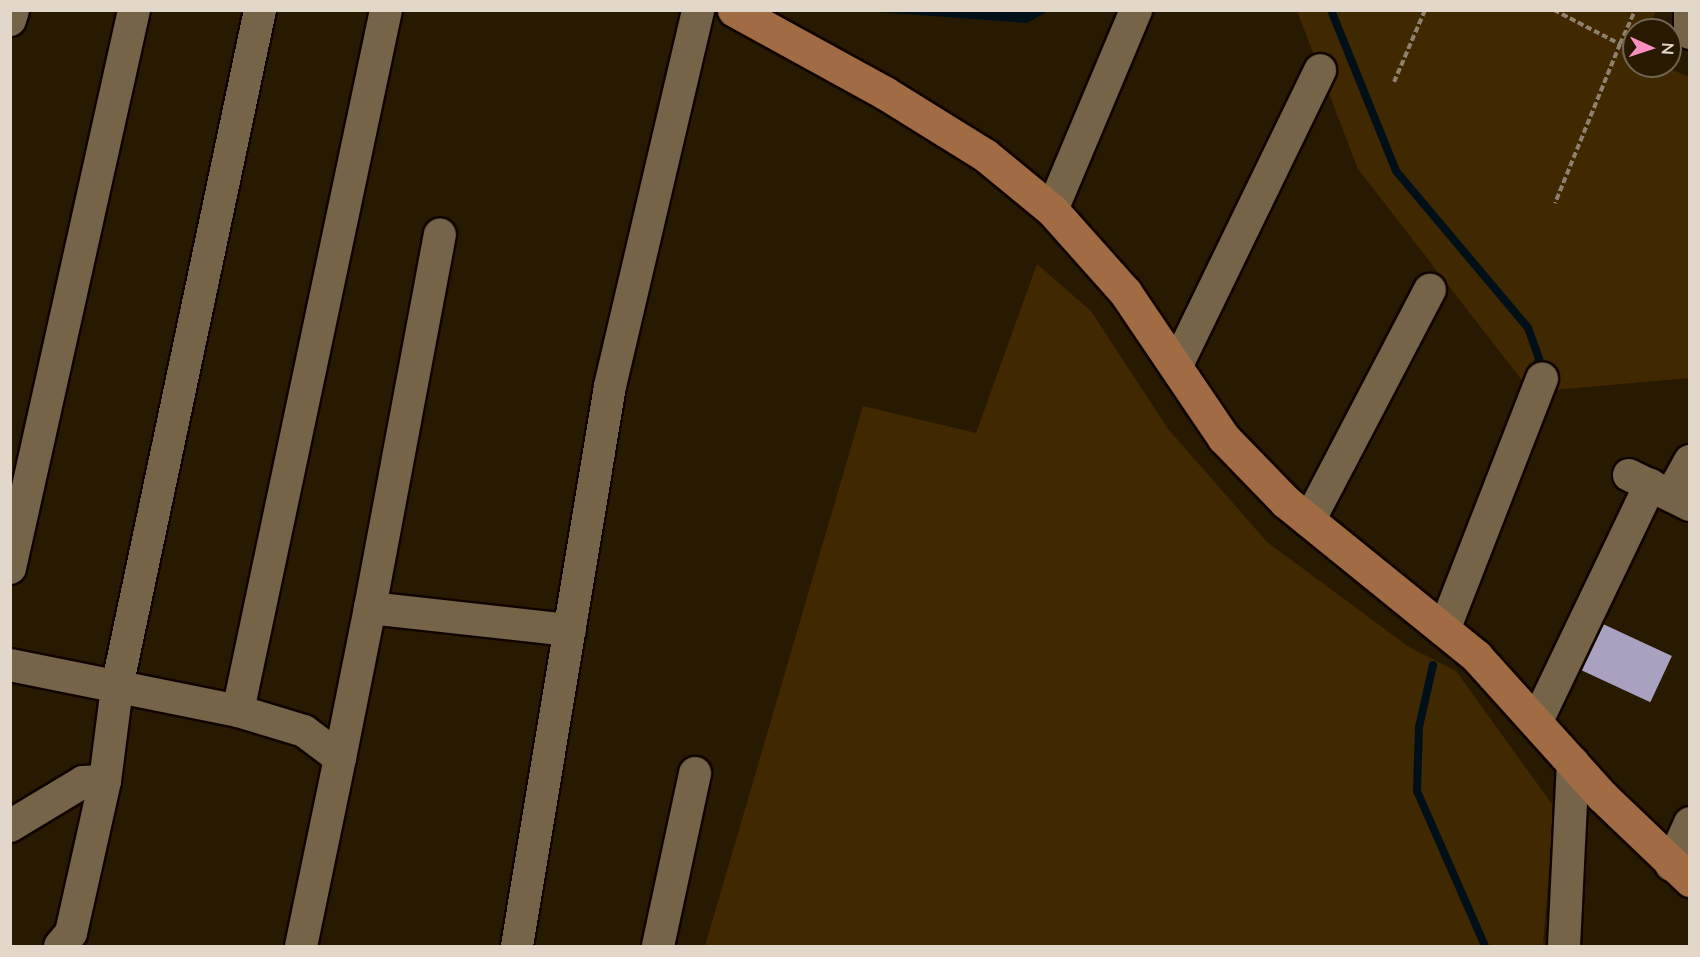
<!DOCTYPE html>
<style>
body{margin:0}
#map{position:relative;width:1700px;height:957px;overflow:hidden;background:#281901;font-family:Lato,sans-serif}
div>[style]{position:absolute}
.green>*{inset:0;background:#402900}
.water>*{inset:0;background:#000f18}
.stream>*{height:8px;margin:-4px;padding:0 4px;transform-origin:4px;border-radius:4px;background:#000f18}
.building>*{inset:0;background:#a9a1c0;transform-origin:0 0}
.path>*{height:4px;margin-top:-2px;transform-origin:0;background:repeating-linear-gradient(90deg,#8d806d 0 6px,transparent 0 9px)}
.roads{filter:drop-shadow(2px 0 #100400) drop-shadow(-2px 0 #100400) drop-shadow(0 2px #100400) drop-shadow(0 -2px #100400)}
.minor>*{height:32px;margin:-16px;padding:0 16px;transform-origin:16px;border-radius:16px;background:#766449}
.major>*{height:33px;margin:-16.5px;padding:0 16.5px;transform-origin:16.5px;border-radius:16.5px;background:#a16b44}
span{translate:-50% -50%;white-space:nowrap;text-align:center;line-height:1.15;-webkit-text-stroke:6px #281901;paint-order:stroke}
.frame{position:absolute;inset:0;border:12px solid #e2d7c8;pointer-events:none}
.north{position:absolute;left:1622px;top:18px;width:60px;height:60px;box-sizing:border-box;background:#281901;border:2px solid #726551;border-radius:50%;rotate:93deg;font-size:16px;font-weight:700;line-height:24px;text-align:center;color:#e2d7c8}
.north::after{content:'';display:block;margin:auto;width:21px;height:27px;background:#fd8ec0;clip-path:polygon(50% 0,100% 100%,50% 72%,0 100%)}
</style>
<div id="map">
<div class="green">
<div style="clip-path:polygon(1297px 11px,1656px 11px,1647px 30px,1634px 30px,1634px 66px,1664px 66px,1689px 77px,1689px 378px,1531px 392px,1358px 169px)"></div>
<div style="clip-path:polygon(1037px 264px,1091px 311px,1168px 429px,1267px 542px,1409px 647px,1456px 671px,1554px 807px,1543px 946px,705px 946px,863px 406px,976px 433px)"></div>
</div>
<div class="water">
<div style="clip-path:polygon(865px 11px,1048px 11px,1027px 23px)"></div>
</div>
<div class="stream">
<div style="left:1331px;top:10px;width:174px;rotate:68deg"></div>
<div style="left:1396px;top:171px;width:205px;rotate:49.9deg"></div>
<div style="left:1528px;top:328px;width:33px;rotate:70deg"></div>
<div style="left:1539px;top:359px;width:15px;rotate:110deg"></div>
<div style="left:1433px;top:665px;width:64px;rotate:102.7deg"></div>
<div style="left:1419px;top:727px;width:64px;rotate:91.8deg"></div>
<div style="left:1417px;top:791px;width:169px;rotate:66.3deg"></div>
</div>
<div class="building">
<div style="left:1603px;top:624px;width:76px;height:51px;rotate:25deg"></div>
</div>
<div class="path">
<div style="left:1554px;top:10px;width:74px;rotate:27.3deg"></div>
<div style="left:1620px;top:44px;width:172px;rotate:112.2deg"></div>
<div style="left:1620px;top:44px;width:37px;rotate:-66deg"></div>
<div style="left:1394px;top:82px;width:78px;rotate:-66.7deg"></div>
</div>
<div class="roads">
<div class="minor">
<div style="left:1690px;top:13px;width:20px;rotate:90deg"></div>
<div style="left:10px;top:20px;width:10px;rotate:-73deg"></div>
<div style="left:1052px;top:210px;width:217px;rotate:-67.2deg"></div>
<div style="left:1176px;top:367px;width:330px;rotate:-64.1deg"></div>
<div style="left:1629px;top:475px;width:68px;rotate:26.2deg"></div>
<div style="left:1671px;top:495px;width:39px;rotate:-61deg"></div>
<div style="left:1309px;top:521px;width:261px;rotate:-62.4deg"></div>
<div style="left:10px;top:568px;width:572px;rotate:-77.47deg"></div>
<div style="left:370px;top:608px;width:380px;rotate:-79.4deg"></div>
<div style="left:1444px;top:630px;width:270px;rotate:-68.7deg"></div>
<div style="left:10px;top:665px;width:233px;rotate:11.4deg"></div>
<div style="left:238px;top:711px;width:69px;rotate:16.9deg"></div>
<div style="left:304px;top:731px;width:45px;rotate:36.9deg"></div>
<div style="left:340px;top:758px;width:192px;rotate:101.7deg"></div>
<div style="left:238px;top:711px;width:716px;rotate:-78.08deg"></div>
<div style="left:1537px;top:721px;width:262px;rotate:-64.4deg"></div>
<div style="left:340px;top:758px;width:153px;rotate:-78.7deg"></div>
<div style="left:370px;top:608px;width:201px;rotate:6.3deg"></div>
<div style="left:10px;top:826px;width:85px;rotate:-31.1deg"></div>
<div style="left:83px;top:782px;width:22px;rotate:-3deg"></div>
<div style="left:1671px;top:865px;width:46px;rotate:-65.7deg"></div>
<div style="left:60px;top:946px;width:17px;rotate:-50deg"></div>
<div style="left:71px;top:933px;width:156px;rotate:-77.4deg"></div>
<div style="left:105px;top:781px;width:95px;rotate:-82.7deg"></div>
<div style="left:117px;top:687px;width:692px;rotate:-78.07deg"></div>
<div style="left:517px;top:946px;width:568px;rotate:-80.57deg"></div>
<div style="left:610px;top:386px;width:386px;rotate:-76.8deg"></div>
<div style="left:658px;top:946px;width:177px;rotate:-77.9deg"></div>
<div style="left:1564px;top:946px;width:184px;rotate:-87.2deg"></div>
</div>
<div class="major">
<div style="left:734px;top:10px;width:172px;rotate:28.8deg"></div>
<div style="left:885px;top:93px;width:118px;rotate:31.8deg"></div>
<div style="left:985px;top:155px;width:87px;rotate:39.4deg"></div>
<div style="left:1052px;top:210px;width:110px;rotate:48.3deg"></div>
<div style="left:1125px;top:292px;width:176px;rotate:55.9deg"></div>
<div style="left:1224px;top:438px;width:89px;rotate:45.9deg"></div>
<div style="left:1286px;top:502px;width:245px;rotate:39deg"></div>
<div style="left:1476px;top:656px;width:188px;rotate:48deg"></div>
<div style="left:1602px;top:796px;width:122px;rotate:43.7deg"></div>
</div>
</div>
<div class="frame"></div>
<div class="north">N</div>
</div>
